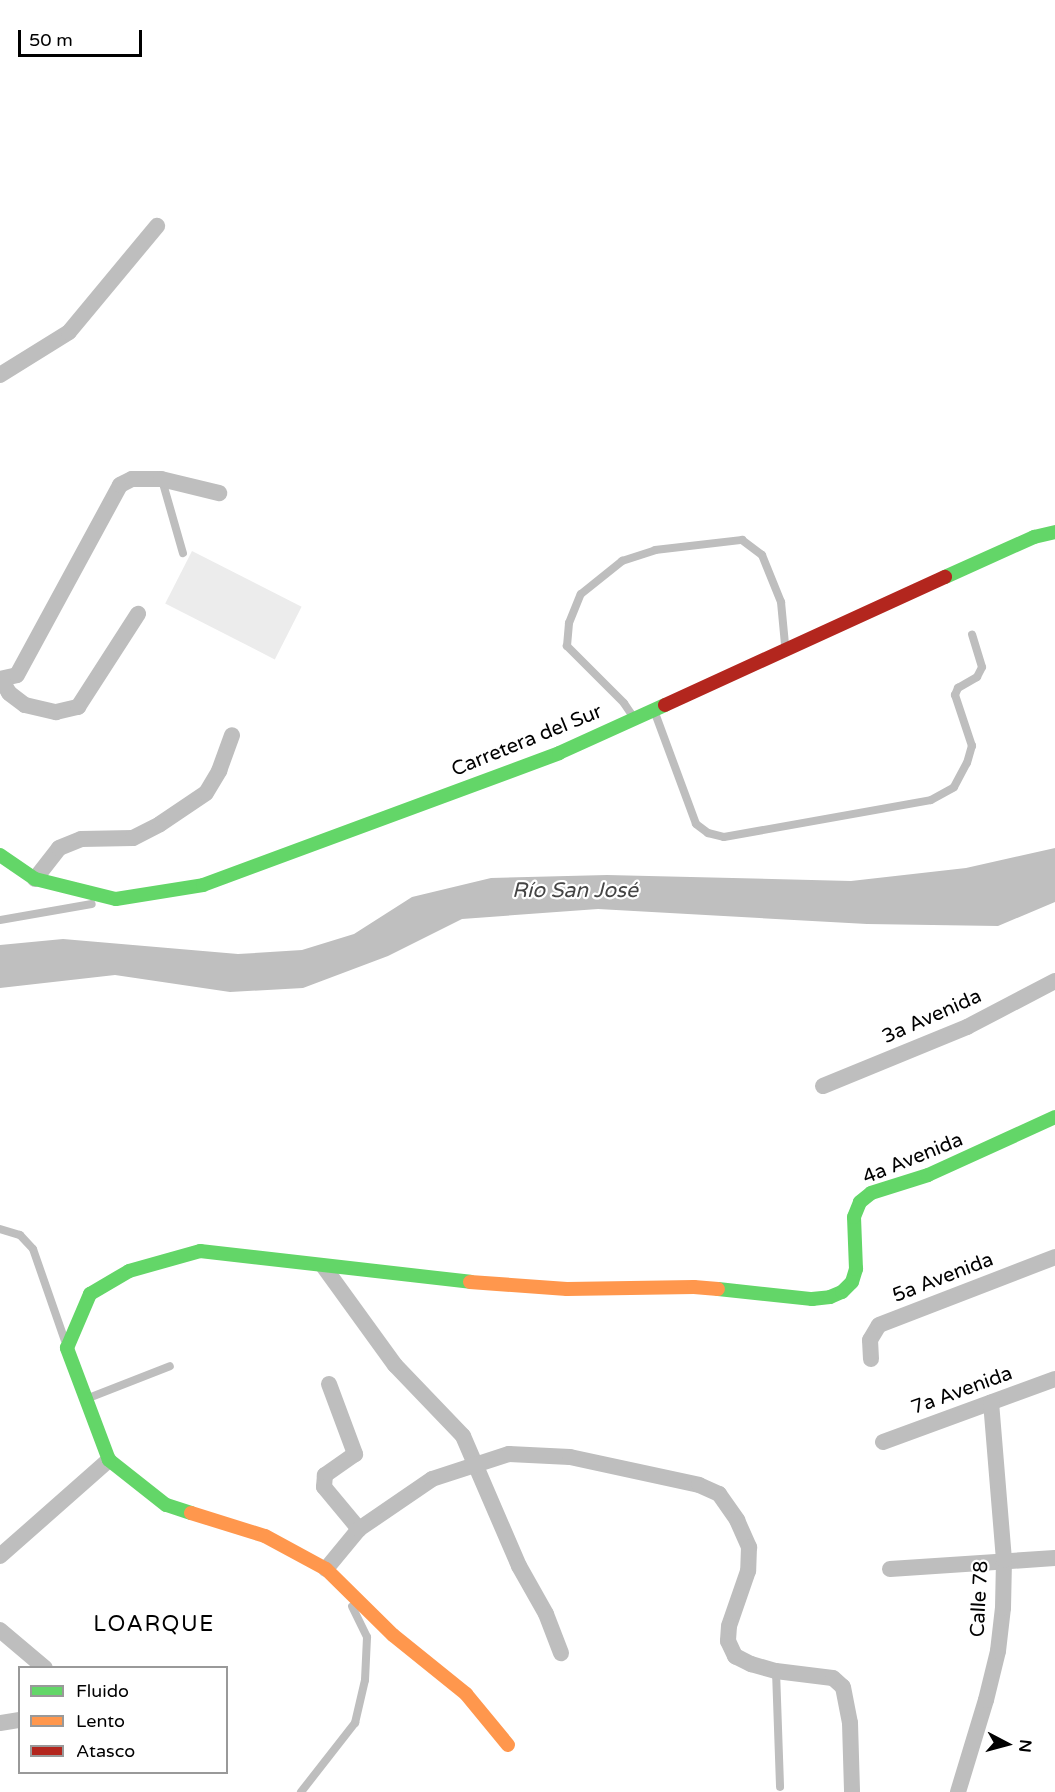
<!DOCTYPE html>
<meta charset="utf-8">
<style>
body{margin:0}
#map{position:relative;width:1055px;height:1792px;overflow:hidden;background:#fff;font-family:"Varela Round",sans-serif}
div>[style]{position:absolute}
.green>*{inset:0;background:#ececec;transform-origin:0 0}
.water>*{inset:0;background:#bfbfbf}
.lane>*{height:8px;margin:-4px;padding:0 4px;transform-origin:4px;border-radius:4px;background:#bebebe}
.street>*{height:16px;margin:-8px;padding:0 8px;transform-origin:8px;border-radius:8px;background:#bebebe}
.fast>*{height:14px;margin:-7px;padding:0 7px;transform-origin:7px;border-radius:7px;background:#63d668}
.slow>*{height:14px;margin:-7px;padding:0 7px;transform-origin:7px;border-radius:7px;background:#ff974d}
.jam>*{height:14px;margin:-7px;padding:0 7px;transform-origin:7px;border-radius:7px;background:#b3261e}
span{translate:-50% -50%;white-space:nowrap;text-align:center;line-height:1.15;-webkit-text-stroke:4.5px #fff;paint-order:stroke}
.street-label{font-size:20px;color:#000}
.water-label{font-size:21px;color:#444;font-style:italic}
.quarter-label{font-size:22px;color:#000;letter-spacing:1.5px}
.legend{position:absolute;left:18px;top:1666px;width:210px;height:108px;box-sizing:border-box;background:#fff;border:2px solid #999;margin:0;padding:8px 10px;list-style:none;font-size:18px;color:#000}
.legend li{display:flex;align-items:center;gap:12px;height:30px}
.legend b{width:30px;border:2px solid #999}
.north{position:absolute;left:977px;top:1714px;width:60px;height:60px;-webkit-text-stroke:4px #fff;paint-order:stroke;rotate:96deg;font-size:16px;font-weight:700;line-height:24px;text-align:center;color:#000}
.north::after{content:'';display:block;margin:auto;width:21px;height:27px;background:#000;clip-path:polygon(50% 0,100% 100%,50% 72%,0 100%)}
.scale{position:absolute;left:18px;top:30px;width:124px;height:27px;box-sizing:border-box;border:3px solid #000;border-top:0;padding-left:8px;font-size:18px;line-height:21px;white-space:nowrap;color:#000;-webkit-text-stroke:4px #fff;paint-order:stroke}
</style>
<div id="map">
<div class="green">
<div style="left:192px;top:551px;width:123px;height:59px;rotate:27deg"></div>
</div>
<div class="water">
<div style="clip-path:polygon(1055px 848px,1055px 902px,998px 926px,867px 924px,598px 909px,462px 919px,388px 956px,303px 988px,230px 992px,115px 975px,0 988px,0 945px,63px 939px,238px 954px,302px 950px,354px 934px,412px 897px,491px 878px,607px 875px,851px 881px,966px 868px)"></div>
</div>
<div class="lane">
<div style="left:162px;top:480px;width:76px;rotate:74deg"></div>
<div style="left:655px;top:713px;width:118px;rotate:69.7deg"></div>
<div style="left:696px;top:824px;width:15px;rotate:37deg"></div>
<div style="left:708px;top:833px;width:16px;rotate:14deg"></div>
<div style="left:724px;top:837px;width:210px;rotate:-10.1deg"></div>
<div style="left:931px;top:800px;width:26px;rotate:-29deg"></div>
<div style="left:954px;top:787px;width:27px;rotate:-62deg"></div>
<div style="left:967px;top:763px;width:18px;rotate:-74deg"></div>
<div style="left:972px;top:746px;width:54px;rotate:-108.4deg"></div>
<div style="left:955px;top:695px;width:8px;rotate:-67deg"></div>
<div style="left:958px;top:688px;width:22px;rotate:-30deg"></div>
<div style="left:977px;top:677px;width:11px;rotate:-63deg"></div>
<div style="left:982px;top:667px;width:34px;rotate:-107deg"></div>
<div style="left:632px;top:715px;width:14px;rotate:-124deg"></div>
<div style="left:624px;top:703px;width:81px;rotate:-135deg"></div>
<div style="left:567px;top:646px;width:23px;rotate:-85deg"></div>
<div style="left:569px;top:623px;width:31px;rotate:-68deg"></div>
<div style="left:581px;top:594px;width:53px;rotate:-38.8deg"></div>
<div style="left:622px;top:561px;width:35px;rotate:-18deg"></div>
<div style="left:655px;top:550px;width:88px;rotate:-6.6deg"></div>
<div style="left:742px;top:540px;width:25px;rotate:37deg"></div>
<div style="left:762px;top:555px;width:51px;rotate:68deg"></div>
<div style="left:781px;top:602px;width:42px;rotate:84.6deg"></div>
<div style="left:0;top:920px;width:93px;rotate:-9.9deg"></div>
<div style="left:0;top:1229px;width:21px;rotate:17deg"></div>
<div style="left:20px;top:1235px;width:19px;rotate:47deg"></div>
<div style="left:33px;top:1249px;width:97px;rotate:70.8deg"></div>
<div style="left:86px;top:1399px;width:90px;rotate:-21.4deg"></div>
<div style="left:776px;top:1671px;width:116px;rotate:88deg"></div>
<div style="left:301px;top:1792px;width:88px;rotate:-52deg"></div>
<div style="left:355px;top:1723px;width:44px;rotate:-76.9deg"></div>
<div style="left:365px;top:1680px;width:43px;rotate:-87.3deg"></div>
<div style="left:367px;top:1637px;width:34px;rotate:-116deg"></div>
</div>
<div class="street">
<div style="left:0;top:375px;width:81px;rotate:-31.9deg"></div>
<div style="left:69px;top:332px;width:138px;rotate:-50.3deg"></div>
<div style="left:0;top:679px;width:17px;rotate:-13deg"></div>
<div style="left:17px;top:675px;width:216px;rotate:-61.5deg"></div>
<div style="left:120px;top:485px;width:13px;rotate:-27deg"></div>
<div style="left:132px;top:479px;width:29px"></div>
<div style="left:161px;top:479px;width:60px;rotate:13.6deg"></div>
<div style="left:1px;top:679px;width:16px;rotate:60deg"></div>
<div style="left:9px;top:693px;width:20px;rotate:37deg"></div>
<div style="left:25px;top:705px;width:32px;rotate:13deg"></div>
<div style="left:56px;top:712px;width:23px;rotate:-13deg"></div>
<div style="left:78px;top:707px;width:111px;rotate:-57.2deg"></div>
<div style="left:35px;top:879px;width:39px;rotate:-52deg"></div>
<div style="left:59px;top:848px;width:24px;rotate:-22deg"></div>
<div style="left:81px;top:839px;width:52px;rotate:-1.1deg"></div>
<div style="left:133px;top:838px;width:30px;rotate:-27deg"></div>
<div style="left:160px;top:824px;width:55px;rotate:-34deg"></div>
<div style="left:206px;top:793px;width:26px;rotate:-59deg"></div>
<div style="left:219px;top:771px;width:38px;rotate:-70deg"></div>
<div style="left:823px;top:1086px;width:156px;rotate:-22.3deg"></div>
<div style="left:967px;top:1027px;width:99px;rotate:-27.6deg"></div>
<div style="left:324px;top:1267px;width:121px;rotate:54.1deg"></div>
<div style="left:395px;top:1365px;width:98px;rotate:46.2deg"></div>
<div style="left:463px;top:1436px;width:142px;rotate:66.7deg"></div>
<div style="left:519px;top:1566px;width:55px;rotate:60.6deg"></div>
<div style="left:546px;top:1614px;width:42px;rotate:69deg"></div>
<div style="left:871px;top:1359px;width:19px;rotate:-93deg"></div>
<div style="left:870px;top:1340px;width:17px;rotate:-59deg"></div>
<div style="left:879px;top:1325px;width:189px;rotate:-21.1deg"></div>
<div style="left:329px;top:1384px;width:75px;rotate:69.6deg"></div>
<div style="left:355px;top:1454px;width:37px;rotate:145deg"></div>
<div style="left:325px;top:1475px;width:12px;rotate:95deg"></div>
<div style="left:324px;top:1487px;width:55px;rotate:50.2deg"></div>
<div style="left:883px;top:1442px;width:183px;rotate:-20.1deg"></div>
<div style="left:0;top:1556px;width:145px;rotate:-41.4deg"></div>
<div style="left:326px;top:1569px;width:52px;rotate:-50.5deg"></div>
<div style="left:359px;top:1529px;width:88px;rotate:-34.4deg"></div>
<div style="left:432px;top:1479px;width:81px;rotate:-18deg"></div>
<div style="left:509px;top:1454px;width:61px;rotate:2.8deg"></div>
<div style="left:570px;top:1457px;width:132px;rotate:12.2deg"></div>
<div style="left:699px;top:1485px;width:22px;rotate:24deg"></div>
<div style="left:719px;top:1494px;width:32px;rotate:55deg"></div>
<div style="left:737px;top:1520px;width:30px;rotate:66deg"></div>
<div style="left:749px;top:1547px;width:24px;rotate:92deg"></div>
<div style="left:748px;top:1571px;width:58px;rotate:109.1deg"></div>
<div style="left:729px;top:1626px;width:15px;rotate:94deg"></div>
<div style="left:728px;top:1641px;width:17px;rotate:65deg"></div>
<div style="left:735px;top:1656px;width:18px;rotate:27deg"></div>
<div style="left:751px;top:1664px;width:26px;rotate:16deg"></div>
<div style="left:776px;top:1671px;width:57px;rotate:7deg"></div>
<div style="left:833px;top:1678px;width:13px;rotate:42deg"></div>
<div style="left:843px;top:1687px;width:37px;rotate:79deg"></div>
<div style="left:850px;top:1723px;width:69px;rotate:88.3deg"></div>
<div style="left:890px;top:1569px;width:165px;rotate:-3.8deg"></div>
<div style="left:0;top:1630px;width:59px;rotate:40.2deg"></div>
<div style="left:0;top:1723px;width:20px;rotate:-9deg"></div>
<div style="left:958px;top:1792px;width:96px;rotate:-73.1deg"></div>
<div style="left:986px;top:1700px;width:50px;rotate:-76.2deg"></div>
<div style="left:998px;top:1651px;width:43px;rotate:-83.4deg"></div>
<div style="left:1003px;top:1608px;width:48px;rotate:-88.8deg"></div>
<div style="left:1004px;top:1560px;width:158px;rotate:-94.7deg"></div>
</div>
<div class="fast">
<div style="left:945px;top:577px;width:98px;rotate:-24.2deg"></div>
<div style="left:1034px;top:537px;width:22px;rotate:-13deg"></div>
<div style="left:0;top:855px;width:42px;rotate:34.4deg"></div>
<div style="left:35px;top:879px;width:83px;rotate:13.9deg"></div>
<div style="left:116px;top:899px;width:88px;rotate:-9.1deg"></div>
<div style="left:203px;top:885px;width:380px;rotate:-20.3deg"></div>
<div style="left:559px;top:753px;width:116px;rotate:-24.4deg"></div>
<div style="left:718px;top:1289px;width:95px;rotate:6.1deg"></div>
<div style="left:812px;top:1299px;width:18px;rotate:-6deg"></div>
<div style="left:830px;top:1297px;width:13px;rotate:-23deg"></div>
<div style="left:842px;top:1292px;width:14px;rotate:-45deg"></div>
<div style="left:852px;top:1282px;width:14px;rotate:-73deg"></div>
<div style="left:856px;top:1269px;width:52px;rotate:-92.2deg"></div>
<div style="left:854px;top:1217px;width:16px;rotate:-68deg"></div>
<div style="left:860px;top:1202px;width:14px;rotate:-39deg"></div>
<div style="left:871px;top:1193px;width:60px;rotate:-17.5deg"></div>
<div style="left:928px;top:1175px;width:140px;rotate:-24.5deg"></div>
<div style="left:191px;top:1513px;width:26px;rotate:-162deg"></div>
<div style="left:166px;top:1505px;width:73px;rotate:-141.7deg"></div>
<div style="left:109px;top:1460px;width:120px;rotate:-110.6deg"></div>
<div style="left:67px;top:1348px;width:59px;rotate:-66.9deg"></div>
<div style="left:90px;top:1294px;width:45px;rotate:-30.5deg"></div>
<div style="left:129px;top:1271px;width:74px;rotate:-15.7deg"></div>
<div style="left:200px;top:1251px;width:272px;rotate:6.5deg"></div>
</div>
<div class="slow">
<div style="left:470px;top:1282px;width:97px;rotate:4.1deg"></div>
<div style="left:567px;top:1289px;width:127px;rotate:-0.9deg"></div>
<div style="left:694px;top:1287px;width:24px;rotate:5deg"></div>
<div style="left:191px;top:1513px;width:77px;rotate:17.3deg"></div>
<div style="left:265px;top:1536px;width:69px;rotate:28.4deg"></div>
<div style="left:326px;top:1569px;width:94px;rotate:44.6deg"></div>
<div style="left:393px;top:1635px;width:94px;rotate:38.9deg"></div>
<div style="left:466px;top:1694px;width:66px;rotate:50.5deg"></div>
</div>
<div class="jam">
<div style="left:665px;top:705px;width:308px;rotate:-24.6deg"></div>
</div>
<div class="street-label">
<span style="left:527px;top:741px;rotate:-22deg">Carretera del Sur</span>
<span style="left:932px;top:1017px;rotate:-24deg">3a Avenida</span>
<span style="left:913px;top:1159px;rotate:-22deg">4a Avenida</span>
<span style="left:943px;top:1278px;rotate:-21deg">5a Avenida</span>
<span style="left:962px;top:1391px;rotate:-20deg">7a Avenida</span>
<span style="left:980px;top:1599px;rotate:-87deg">Calle 78</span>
</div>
<div class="water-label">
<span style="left:575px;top:891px">Río San José</span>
</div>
<div class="quarter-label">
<span style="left:154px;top:1625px">LOARQUE</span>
</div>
<ul class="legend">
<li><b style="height:8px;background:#63d668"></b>Fluido</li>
<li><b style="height:8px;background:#ff974d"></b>Lento</li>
<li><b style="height:8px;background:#b3261e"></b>Atasco</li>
</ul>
<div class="north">N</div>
<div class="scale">50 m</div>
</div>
